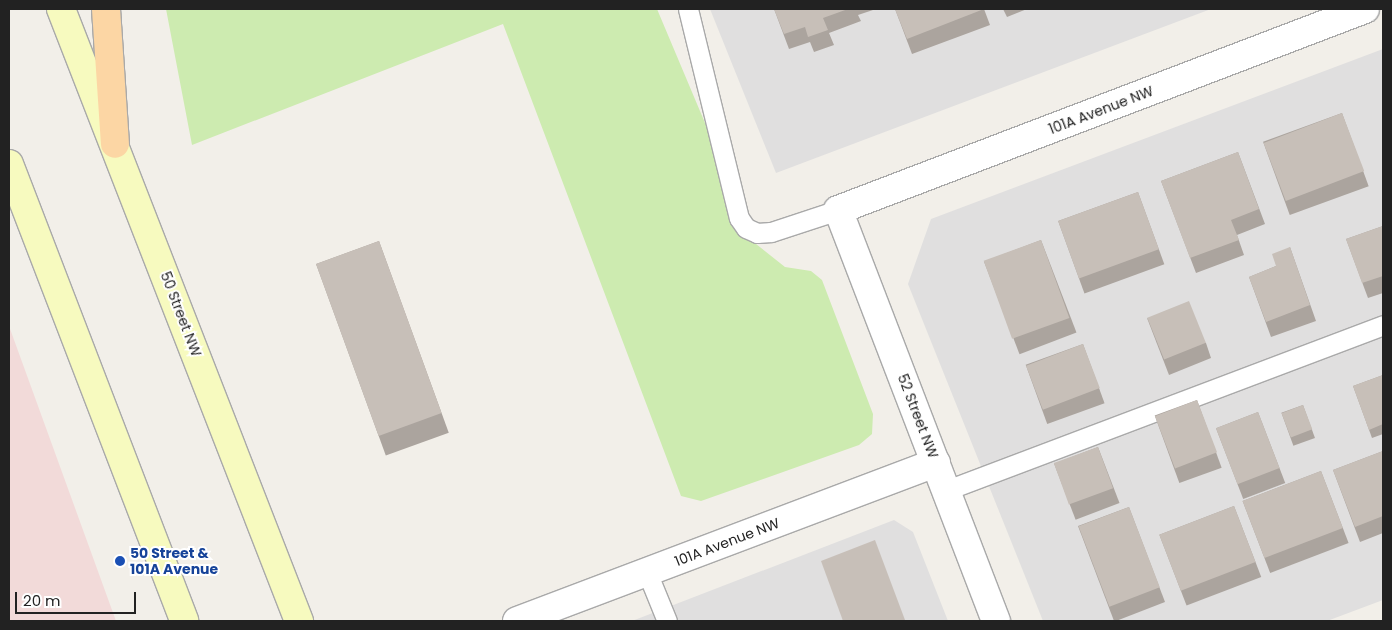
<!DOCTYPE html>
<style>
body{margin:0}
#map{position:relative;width:1392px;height:630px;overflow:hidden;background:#f2efe9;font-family:Poppins,sans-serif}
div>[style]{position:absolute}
.residential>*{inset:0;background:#e0dfdf}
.commercial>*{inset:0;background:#f2dad9}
.grass>*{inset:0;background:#cdebb0}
.roads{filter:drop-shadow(1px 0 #a9a9a9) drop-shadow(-1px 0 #a9a9a9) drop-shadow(0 1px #a9a9a9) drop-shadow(0 -1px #a9a9a9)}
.lane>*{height:19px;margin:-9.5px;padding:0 9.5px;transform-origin:9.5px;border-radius:9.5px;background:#fff}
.street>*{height:28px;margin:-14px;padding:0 14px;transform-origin:14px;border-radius:14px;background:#fff}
.secondary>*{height:28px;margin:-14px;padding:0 14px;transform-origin:14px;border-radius:14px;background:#f7fabf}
.primary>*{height:28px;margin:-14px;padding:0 14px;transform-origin:14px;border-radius:14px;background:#fcd6a4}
.wall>*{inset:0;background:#aba49e;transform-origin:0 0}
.building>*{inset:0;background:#c7bfb8;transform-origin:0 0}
.dots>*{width:14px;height:14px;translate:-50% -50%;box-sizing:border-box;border:2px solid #fff;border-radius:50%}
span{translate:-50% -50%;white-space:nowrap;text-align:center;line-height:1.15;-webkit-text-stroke:4px #fff;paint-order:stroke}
.street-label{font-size:14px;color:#222}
.transit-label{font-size:14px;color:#164399;font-weight:700}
.left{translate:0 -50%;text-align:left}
.frame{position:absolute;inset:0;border:10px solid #222;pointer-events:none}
.scale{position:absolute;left:15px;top:592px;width:121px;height:22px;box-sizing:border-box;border:2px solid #222;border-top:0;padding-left:6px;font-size:15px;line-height:18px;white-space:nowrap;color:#222;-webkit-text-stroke:4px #fff;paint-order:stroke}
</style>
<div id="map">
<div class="residential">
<div style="clip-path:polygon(710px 9px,1211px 9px,776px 173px)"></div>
<div style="clip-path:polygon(1383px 49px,1383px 600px,1327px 621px,1043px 621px,908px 284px,931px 219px)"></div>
<div style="clip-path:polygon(894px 520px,913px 532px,948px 621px,632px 621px)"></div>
</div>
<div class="commercial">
<div style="clip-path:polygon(9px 326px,116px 621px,9px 621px)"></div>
</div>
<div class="grass">
<div style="clip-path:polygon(166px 9px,657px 9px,756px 244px,785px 267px,811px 271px,822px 280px,873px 414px,872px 434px,859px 445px,701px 501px,681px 496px,503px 24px,192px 145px)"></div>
</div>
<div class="roads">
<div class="lane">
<div style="left:688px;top:9px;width:215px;rotate:76.3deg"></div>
<div style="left:739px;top:218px;width:12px;rotate:55deg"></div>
<div style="left:746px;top:228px;width:12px;rotate:24deg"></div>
<div style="left:757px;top:233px;width:14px;rotate:-4deg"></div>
<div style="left:771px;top:232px;width:71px;rotate:-18.2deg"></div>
<div style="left:947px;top:490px;width:466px;rotate:-20.7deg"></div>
<div style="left:647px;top:572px;width:53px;rotate:67.8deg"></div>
</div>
<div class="street">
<div style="left:517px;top:621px;width:448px;rotate:-20.7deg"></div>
<div style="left:996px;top:621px;width:440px;rotate:-111deg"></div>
<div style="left:838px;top:210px;width:564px;rotate:-20.88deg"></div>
</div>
<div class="secondary">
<div style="left:61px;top:9px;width:657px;rotate:68.75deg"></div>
<div style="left:9px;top:164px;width:489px;rotate:69deg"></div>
</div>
<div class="primary">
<div style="left:106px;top:9px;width:135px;rotate:86.2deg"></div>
</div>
</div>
<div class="wall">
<div style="clip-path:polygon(774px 9px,872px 9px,873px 10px,858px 15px,861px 21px,829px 33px,834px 45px,814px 52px,810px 42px,789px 49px)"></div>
<div style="clip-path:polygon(895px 9px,984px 9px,990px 25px,912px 54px)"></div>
<div style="clip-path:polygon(1003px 9px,1027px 9px,1007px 17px)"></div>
<div style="left:1342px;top:113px;width:78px;height:84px;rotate:70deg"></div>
<div style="clip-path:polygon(1238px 152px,1265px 224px,1237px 235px,1244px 255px,1196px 273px,1161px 181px)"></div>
<div style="left:1138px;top:192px;width:77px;height:85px;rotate:70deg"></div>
<div style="clip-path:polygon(1383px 226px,1383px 293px,1368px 298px,1346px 239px)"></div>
<div style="left:1041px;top:240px;width:99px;height:61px;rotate:69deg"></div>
<div style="left:379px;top:241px;width:204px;height:67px;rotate:70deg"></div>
<div style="clip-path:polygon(1290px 247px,1316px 321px,1271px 337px,1249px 277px,1276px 266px)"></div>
<div style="clip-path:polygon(1147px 318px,1206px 343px,1211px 358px,1169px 375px)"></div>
<div style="left:1083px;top:344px;width:63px;height:61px;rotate:70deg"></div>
<div style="clip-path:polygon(1383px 375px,1383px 434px,1372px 438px,1353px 386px)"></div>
<div style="left:1197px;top:400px;width:72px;height:45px;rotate:70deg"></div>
<div style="left:1303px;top:405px;width:35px;height:23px;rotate:70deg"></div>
<div style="left:1258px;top:412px;width:76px;height:45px;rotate:69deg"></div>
<div style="left:1098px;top:447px;width:60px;height:47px;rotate:69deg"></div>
<div style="clip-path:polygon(1383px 451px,1383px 533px,1360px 542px,1333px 470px)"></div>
<div style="left:1321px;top:471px;width:77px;height:84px;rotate:69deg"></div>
<div style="left:1234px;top:506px;width:76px;height:80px;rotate:69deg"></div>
<div style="clip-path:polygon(1129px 507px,1165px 602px,1116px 621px,1114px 621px,1078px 526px)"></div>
</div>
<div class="building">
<div style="clip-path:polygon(774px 9px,848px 9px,823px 18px,828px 30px,808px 37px,805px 27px,784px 34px)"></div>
<div style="clip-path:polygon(895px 9px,984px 9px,907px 39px)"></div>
<div style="left:1342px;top:113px;width:62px;height:84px;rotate:69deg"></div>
<div style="clip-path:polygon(1238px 152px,1259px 209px,1231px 220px,1239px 240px,1190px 258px,1161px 181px)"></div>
<div style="left:1138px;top:192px;width:61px;height:85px;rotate:70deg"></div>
<div style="clip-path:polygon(1383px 226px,1383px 276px,1362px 283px,1346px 239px)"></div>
<div style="left:1041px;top:240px;width:83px;height:61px;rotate:70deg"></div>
<div style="left:379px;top:241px;width:183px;height:67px;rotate:70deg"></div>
<div style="clip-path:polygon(1290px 247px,1310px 305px,1266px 322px,1249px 277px,1276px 266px,1272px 254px)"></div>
<div style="left:1189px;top:301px;width:45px;height:45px;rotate:68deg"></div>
<div style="left:1083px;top:344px;width:47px;height:61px;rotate:69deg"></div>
<div style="clip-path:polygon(1383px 375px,1383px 424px,1369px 430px,1353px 386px)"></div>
<div style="left:1197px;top:400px;width:56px;height:45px;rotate:69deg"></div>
<div style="left:1303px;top:405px;width:26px;height:23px;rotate:69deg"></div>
<div style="left:1258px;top:412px;width:60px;height:45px;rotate:69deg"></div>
<div style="left:1098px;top:447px;width:44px;height:47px;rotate:70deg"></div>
<div style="clip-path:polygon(1383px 451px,1383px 516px,1355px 527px,1333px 470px)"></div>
<div style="left:1321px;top:471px;width:61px;height:84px;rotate:69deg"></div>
<div style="left:1234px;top:506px;width:60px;height:80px;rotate:69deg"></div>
<div style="left:1129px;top:507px;width:86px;height:54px;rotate:69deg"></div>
<div style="clip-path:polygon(875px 540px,905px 620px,901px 621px,843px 621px,821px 561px)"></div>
</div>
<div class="dots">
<div style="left:120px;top:561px;background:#1a4fb4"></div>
</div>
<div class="street-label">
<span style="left:1101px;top:110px;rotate:-21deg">101A Avenue NW</span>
<span style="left:181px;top:314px;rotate:69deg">50 Street NW</span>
<span style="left:918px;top:416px;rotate:69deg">52 Street NW</span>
<span style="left:727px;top:542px;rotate:-21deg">101A Avenue NW</span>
</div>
<div class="transit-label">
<span class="left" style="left:130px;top:561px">50 Street &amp;<br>101A Avenue</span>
</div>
<div class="frame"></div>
<div class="scale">20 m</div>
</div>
